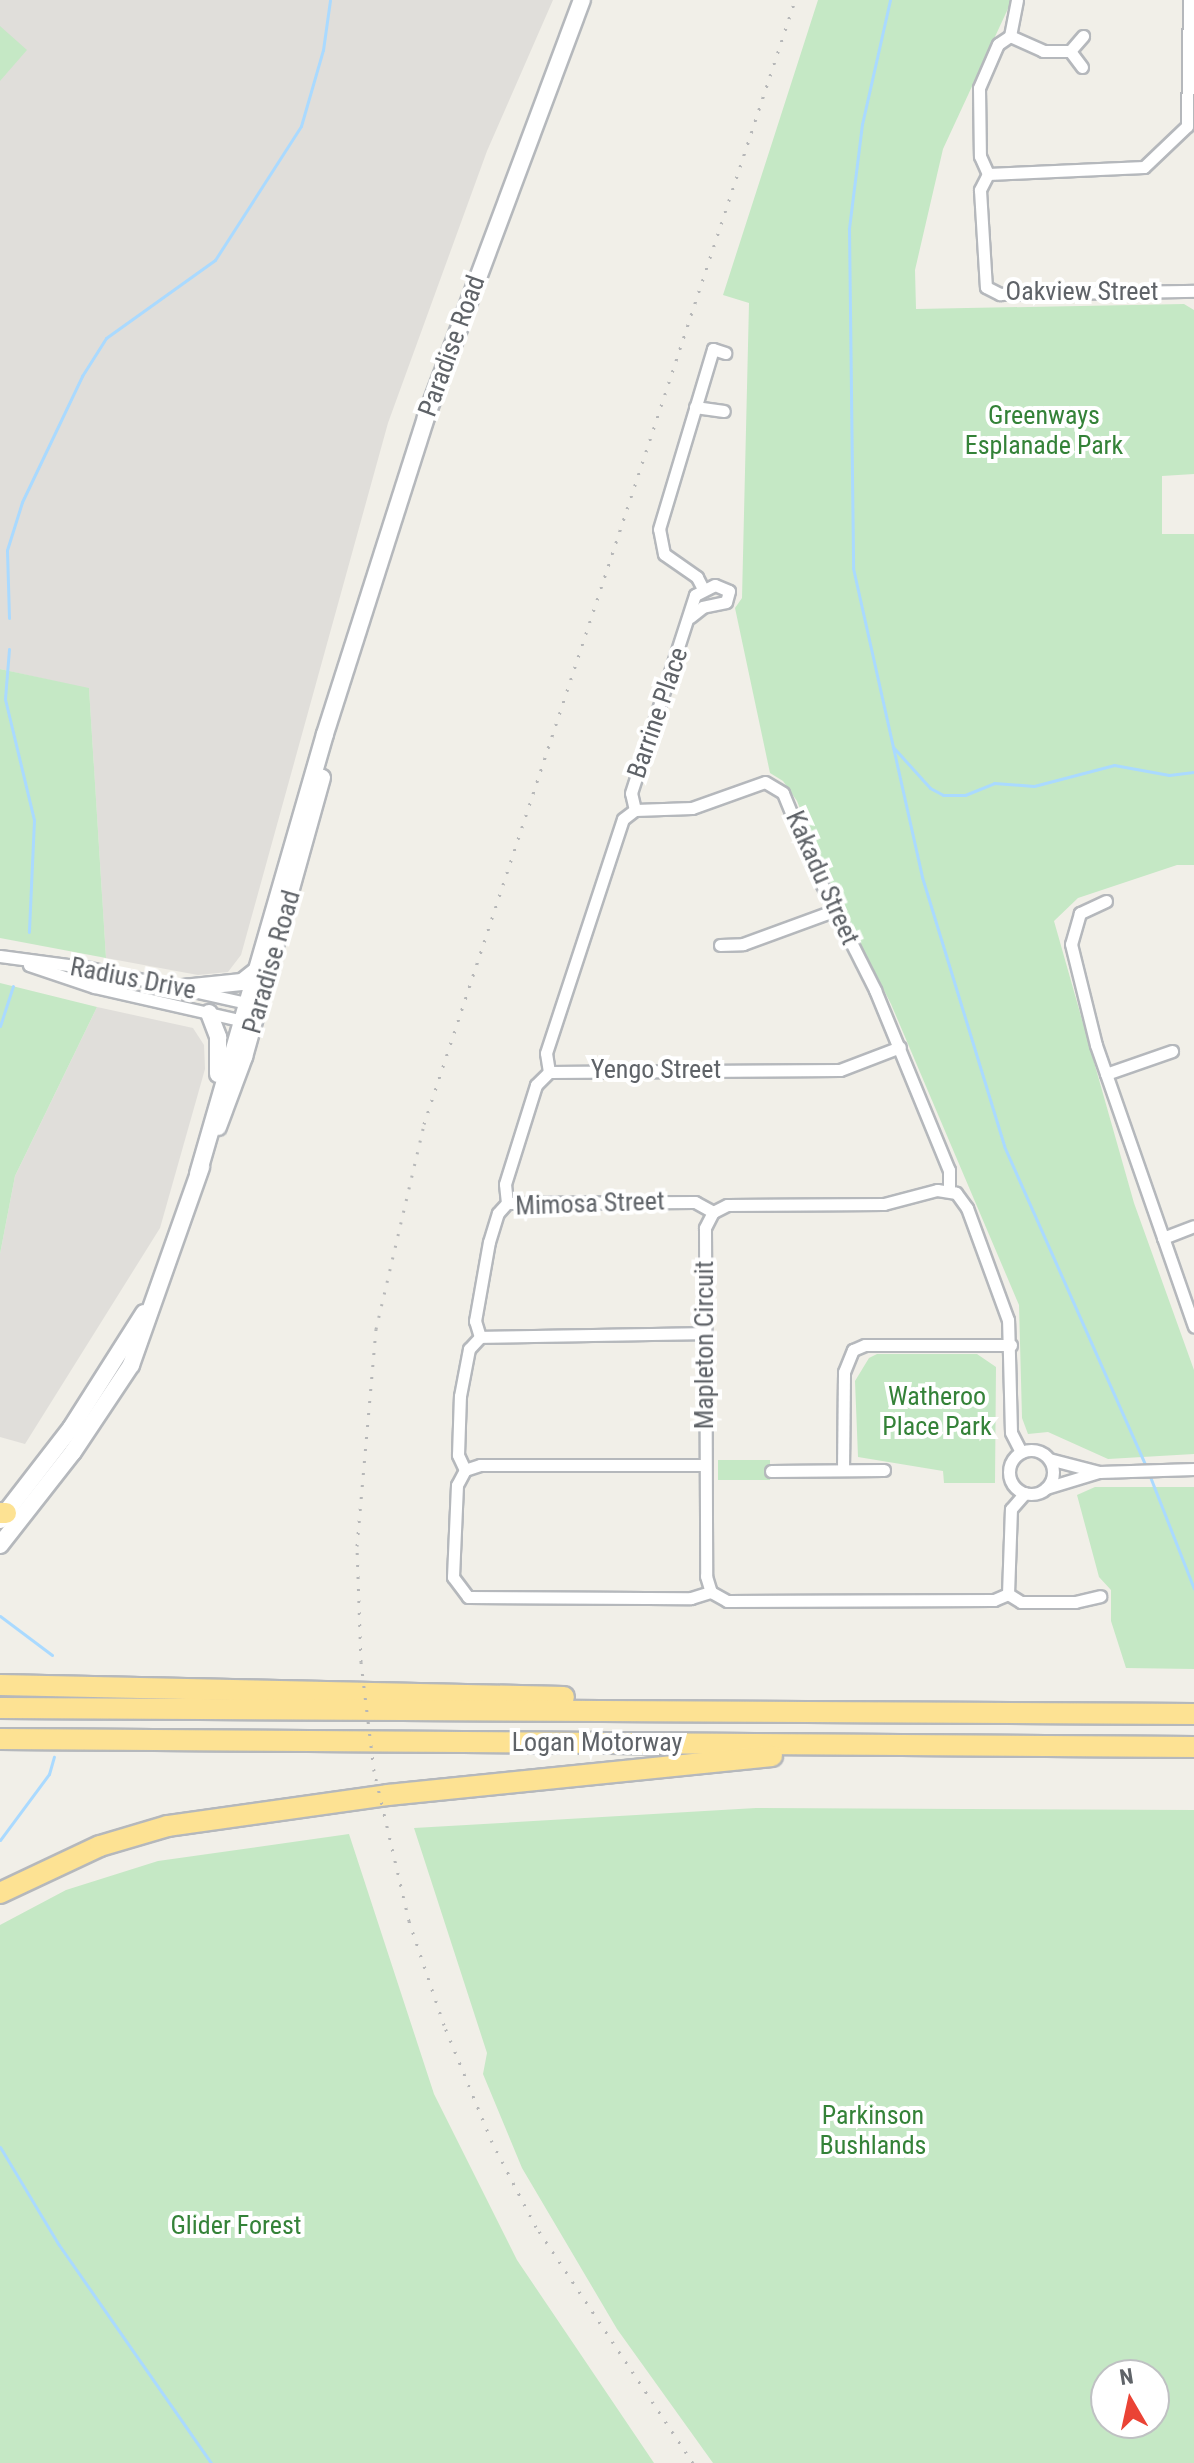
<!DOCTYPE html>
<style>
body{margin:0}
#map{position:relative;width:1194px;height:2463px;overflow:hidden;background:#f1efe8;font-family:"Roboto Condensed",sans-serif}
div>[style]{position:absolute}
.industrial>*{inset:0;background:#e0deda}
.green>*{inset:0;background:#c5e8c5;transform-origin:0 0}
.stream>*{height:3px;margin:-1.5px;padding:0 1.5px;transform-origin:1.5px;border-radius:1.5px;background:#aadaff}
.roads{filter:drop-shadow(2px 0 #b5b8bc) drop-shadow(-2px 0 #b5b8bc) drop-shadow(0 2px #b5b8bc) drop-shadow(0 -2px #b5b8bc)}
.street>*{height:11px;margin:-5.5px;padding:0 5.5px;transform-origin:5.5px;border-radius:5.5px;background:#fff}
.street>.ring{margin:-5.5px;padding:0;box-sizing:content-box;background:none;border:11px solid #fff;border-radius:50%}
.secondary>*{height:16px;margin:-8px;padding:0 8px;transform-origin:8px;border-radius:8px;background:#fff}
.highway>*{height:20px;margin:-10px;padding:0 10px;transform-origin:10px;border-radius:10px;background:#fde293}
.rail>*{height:3px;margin-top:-1.5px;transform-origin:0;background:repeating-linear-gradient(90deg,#b6b7b8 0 2px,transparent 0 12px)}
span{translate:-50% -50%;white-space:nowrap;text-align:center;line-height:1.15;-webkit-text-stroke:8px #fff;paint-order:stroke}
.street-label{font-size:26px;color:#5f6368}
.park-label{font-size:26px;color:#348238}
.north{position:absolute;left:1090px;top:2359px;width:80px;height:80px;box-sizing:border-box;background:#fff;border:2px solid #bfc1c3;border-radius:50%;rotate:351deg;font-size:22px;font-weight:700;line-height:32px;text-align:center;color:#5f6368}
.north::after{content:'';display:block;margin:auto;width:28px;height:36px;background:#ea4335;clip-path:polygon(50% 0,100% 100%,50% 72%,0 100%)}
</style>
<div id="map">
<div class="industrial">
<div style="clip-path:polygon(0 0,553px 0,487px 151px,388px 423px,241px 955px,228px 972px,198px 975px,106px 958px,89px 689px,0 669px)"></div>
<div style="clip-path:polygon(97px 1007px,193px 1028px,204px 1045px,205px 1069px,160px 1228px,25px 1444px,0 1437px,0 1254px,15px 1176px)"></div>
</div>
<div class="green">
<div style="clip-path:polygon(818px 0,1012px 0,943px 149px,915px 270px,916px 309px,1184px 304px,1194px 310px,1194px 474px,1162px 476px,1162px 534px,1194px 534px,1194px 865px,1177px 865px,1078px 898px,1054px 921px,1134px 1203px,1194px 1370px,1194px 1454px,1108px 1459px,1048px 1432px,1028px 1434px,1022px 1418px,1019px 1305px,891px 1004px,830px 885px,797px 801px,783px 781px,770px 773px,735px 608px,742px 598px,749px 303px,723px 295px)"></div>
<div style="clip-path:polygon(0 26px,27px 50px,0 81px)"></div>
<div style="clip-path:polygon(0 669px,89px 688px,106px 958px,0 938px)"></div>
<div style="clip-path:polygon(0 983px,97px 1007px,15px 1176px,0 1254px)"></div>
<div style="clip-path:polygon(877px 1354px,977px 1354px,996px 1367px,995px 1483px,944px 1483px,943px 1471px,858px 1457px,855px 1381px,869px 1358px)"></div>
<div style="left:718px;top:1460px;width:52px;height:20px"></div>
<div style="clip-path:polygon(1095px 1487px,1194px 1487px,1194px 1669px,1126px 1668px,1111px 1621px,1111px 1590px,1099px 1577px,1077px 1495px)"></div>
<div style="clip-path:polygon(evenodd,756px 1808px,1194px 1810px,1194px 2463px,713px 2463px,617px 2329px,522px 2168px,483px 2074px,487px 2053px,414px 1828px,756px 1808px,1154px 2375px,1154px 2423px,1106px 2423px,1106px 2375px,1154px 2375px)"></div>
<div style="clip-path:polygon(349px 1834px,434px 2094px,517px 2260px,654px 2463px,0 2463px,0 1925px,66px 1890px,158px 1861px)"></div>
</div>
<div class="stream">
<div style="left:890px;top:0;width:127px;rotate:102.7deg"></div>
<div style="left:862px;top:124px;width:106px;rotate:97.1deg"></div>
<div style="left:849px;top:229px;width:339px;rotate:89.3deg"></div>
<div style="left:853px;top:568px;width:317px;rotate:77.4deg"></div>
<div style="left:922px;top:877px;width:281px;rotate:73deg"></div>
<div style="left:1004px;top:1146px;width:351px;rotate:66.1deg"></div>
<div style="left:9px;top:618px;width:68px;rotate:-91.7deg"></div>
<div style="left:7px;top:550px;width:50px;rotate:-72.6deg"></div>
<div style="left:22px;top:502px;width:140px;rotate:-64.5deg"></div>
<div style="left:82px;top:376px;width:45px;rotate:-57.7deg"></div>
<div style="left:106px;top:338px;width:134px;rotate:-35.6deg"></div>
<div style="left:215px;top:260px;width:159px;rotate:-57.3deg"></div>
<div style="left:301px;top:126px;width:79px;rotate:-73.9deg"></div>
<div style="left:323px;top:50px;width:50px;rotate:-82deg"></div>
<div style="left:9px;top:649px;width:50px;rotate:94.6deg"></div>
<div style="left:5px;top:699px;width:124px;rotate:76.5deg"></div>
<div style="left:34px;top:820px;width:112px;rotate:92.6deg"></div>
<div style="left:893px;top:747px;width:55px;rotate:47.9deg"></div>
<div style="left:930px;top:788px;width:15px;rotate:28deg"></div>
<div style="left:943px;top:795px;width:22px"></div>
<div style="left:965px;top:795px;width:31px;rotate:-22deg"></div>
<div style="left:994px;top:783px;width:40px;rotate:4.3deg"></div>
<div style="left:1034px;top:786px;width:83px;rotate:-14.7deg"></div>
<div style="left:1114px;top:765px;width:56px;rotate:10.3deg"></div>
<div style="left:1169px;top:775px;width:25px;rotate:-7deg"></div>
<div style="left:0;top:1026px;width:42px;rotate:-72deg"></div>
<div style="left:1149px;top:1474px;width:123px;rotate:68.6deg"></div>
<div style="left:0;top:1616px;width:65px;rotate:36.9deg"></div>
<div style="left:0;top:1840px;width:82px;rotate:-53.4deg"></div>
<div style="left:49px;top:1774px;width:18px;rotate:-74deg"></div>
<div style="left:0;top:2147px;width:114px;rotate:59deg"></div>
<div style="left:59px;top:2245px;width:266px;rotate:55.1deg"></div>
</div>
<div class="roads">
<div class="street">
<div style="left:1017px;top:0;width:37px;rotate:101deg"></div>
<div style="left:1010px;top:36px;width:14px;rotate:146deg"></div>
<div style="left:998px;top:44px;width:48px;rotate:113.4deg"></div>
<div style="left:979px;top:88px;width:68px;rotate:89.2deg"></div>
<div style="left:980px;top:156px;width:20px;rotate:66deg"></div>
<div style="left:988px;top:174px;width:18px;rotate:117deg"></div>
<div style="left:980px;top:190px;width:97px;rotate:86.5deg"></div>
<div style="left:986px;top:287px;width:16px;rotate:27deg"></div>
<div style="left:1000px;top:294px;width:194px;rotate:-0.9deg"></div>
<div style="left:1010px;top:36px;width:36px;rotate:24deg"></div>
<div style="left:1043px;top:51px;width:27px"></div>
<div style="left:1082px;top:67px;width:20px;rotate:-127deg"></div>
<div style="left:1070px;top:51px;width:20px;rotate:-49deg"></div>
<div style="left:988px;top:174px;width:156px;rotate:-2.6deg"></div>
<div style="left:1144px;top:167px;width:59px;rotate:-43.6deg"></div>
<div style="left:1187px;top:126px;width:126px;rotate:-89.1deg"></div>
<div style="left:695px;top:407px;width:29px;rotate:8deg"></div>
<div style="left:702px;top:587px;width:11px;rotate:-117deg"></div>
<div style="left:697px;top:577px;width:40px;rotate:-145.1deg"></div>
<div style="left:664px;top:554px;width:25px;rotate:-101deg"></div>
<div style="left:659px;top:529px;width:188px;rotate:-73.3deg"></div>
<div style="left:713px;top:349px;width:13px;rotate:18deg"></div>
<div style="left:635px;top:810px;width:17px;rotate:-103deg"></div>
<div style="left:631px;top:793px;width:208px;rotate:-72.1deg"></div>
<div style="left:695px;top:595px;width:22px;rotate:-27deg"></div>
<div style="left:715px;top:585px;width:15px;rotate:23deg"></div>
<div style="left:729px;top:591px;width:11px;rotate:105deg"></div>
<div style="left:726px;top:602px;width:24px;rotate:168deg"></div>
<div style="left:703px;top:607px;width:16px;rotate:142deg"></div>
<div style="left:1106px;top:901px;width:29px;rotate:155deg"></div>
<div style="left:1080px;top:913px;width:32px;rotate:106deg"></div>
<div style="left:1071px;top:944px;width:104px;rotate:76.1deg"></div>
<div style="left:1096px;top:1045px;width:298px;rotate:70.8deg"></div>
<div style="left:720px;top:945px;width:23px;rotate:-2deg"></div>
<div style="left:743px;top:944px;width:96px;rotate:-20.1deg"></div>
<div style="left:0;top:956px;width:91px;rotate:7.6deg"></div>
<div style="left:90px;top:968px;width:165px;rotate:12.6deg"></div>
<div style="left:29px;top:965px;width:69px;rotate:18.7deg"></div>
<div style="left:94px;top:987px;width:158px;rotate:12.8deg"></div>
<div style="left:549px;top:1072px;width:19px;rotate:-99deg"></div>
<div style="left:546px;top:1053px;width:246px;rotate:-71.8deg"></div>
<div style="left:623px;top:819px;width:15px;rotate:-37deg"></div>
<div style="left:635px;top:810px;width:57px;rotate:-2deg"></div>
<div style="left:692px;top:808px;width:77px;rotate:-19.6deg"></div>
<div style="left:765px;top:782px;width:21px;rotate:31deg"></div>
<div style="left:783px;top:793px;width:82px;rotate:67.8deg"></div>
<div style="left:814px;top:869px;width:136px;rotate:63.2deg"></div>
<div style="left:875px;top:990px;width:195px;rotate:67.7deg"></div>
<div style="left:949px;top:1170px;width:20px;rotate:90deg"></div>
<div style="left:1106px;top:1074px;width:70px;rotate:-19.2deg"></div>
<div style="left:507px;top:1203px;width:19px;rotate:-96deg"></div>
<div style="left:505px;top:1184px;width:104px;rotate:-72.6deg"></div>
<div style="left:536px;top:1085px;width:18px;rotate:-45deg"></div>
<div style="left:549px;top:1072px;width:291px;rotate:-0.4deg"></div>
<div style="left:840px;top:1070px;width:64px;rotate:-21deg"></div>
<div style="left:1163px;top:1238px;width:33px;rotate:-21deg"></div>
<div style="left:480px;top:1337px;width:17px;rotate:-107deg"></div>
<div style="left:475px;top:1321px;width:80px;rotate:-80deg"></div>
<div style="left:489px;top:1242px;width:30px;rotate:-73deg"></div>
<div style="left:498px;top:1213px;width:13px;rotate:-48deg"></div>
<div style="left:507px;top:1203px;width:188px;rotate:-0.3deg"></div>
<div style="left:695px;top:1202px;width:21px;rotate:29deg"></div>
<div class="ring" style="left:1009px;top:1450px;width:33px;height:33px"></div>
<div style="left:1021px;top:1452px;width:22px;rotate:-117deg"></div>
<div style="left:1011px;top:1432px;width:112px;rotate:-91.5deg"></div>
<div style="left:1008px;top:1320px;width:119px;rotate:-110.1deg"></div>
<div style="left:967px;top:1208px;width:19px;rotate:-126deg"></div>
<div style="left:956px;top:1193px;width:19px;rotate:-171deg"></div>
<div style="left:937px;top:1190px;width:55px;rotate:165.2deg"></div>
<div style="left:884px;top:1204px;width:157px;rotate:179.6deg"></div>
<div style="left:727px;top:1205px;width:16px;rotate:153deg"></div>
<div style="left:713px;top:1212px;width:18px;rotate:117deg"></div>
<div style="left:705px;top:1228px;width:348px;rotate:89.8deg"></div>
<div style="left:706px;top:1576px;width:17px;rotate:73deg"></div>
<div style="left:711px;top:1592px;width:18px;rotate:29deg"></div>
<div style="left:727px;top:1601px;width:267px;rotate:-0.2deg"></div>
<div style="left:994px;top:1600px;width:15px;rotate:-23deg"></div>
<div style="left:1008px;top:1594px;width:85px;rotate:-88deg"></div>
<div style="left:1011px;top:1509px;width:21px;rotate:-49deg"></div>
<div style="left:1049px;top:1459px;width:52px;rotate:14.6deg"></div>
<div style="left:1099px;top:1472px;width:95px;rotate:-1.8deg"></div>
<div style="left:705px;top:1465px;width:225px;rotate:180deg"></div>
<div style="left:480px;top:1465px;width:16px;rotate:162deg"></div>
<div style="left:465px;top:1470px;width:17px;rotate:118deg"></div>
<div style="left:457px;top:1485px;width:92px;rotate:92.5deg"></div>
<div style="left:453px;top:1577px;width:25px;rotate:53deg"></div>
<div style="left:468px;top:1597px;width:223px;rotate:0.3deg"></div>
<div style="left:691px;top:1598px;width:21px;rotate:-17deg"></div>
<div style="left:465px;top:1470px;width:17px;rotate:-115deg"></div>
<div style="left:458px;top:1455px;width:59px;rotate:-88.1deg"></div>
<div style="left:460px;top:1396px;width:48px;rotate:-79.2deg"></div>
<div style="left:469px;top:1349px;width:16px;rotate:-47deg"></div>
<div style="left:480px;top:1337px;width:225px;rotate:-1deg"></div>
<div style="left:843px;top:1470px;width:98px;rotate:-89.4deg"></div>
<div style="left:844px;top:1372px;width:24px;rotate:-68deg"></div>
<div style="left:853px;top:1350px;width:13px;rotate:-23deg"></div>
<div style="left:865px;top:1345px;width:146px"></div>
<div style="left:771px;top:1471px;width:113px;rotate:-0.5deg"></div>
<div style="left:1046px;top:1488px;width:55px;rotate:-16.8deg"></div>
<div style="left:1008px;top:1594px;width:15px;rotate:32deg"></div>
<div style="left:1021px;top:1602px;width:54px"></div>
<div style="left:1075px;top:1602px;width:26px;rotate:-13deg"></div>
</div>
<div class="secondary">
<div style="left:183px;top:988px;width:59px;rotate:-5.8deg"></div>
<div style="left:242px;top:982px;width:16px;rotate:-38deg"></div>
<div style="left:209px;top:1013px;width:26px;rotate:69deg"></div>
<div style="left:218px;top:1037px;width:37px;rotate:90deg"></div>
<div style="left:218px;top:1127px;width:75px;rotate:-69.6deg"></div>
<div style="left:244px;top:1057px;width:290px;rotate:-74.4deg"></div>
<div style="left:198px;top:1174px;width:458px;rotate:-73.9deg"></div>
<div style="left:325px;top:734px;width:333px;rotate:-72.3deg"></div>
<div style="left:426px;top:417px;width:445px;rotate:-69.5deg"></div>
<div style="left:0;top:1520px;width:116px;rotate:-52.3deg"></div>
<div style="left:71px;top:1428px;width:136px;rotate:-57.6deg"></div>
<div style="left:0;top:1545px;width:118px;rotate:-51.9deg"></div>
<div style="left:73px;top:1452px;width:105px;rotate:-56.3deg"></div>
<div style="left:131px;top:1365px;width:210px;rotate:-70.5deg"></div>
</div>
<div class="highway">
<div style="left:0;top:1513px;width:6px"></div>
<div style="left:0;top:1685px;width:564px;rotate:1.22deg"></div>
<div style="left:0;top:1708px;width:1194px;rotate:0.29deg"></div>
<div style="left:0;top:1739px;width:1194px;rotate:0.38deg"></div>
<div style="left:0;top:1893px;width:110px;rotate:-25.2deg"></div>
<div style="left:100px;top:1846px;width:71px;rotate:-16.4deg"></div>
<div style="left:168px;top:1826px;width:222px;rotate:-8deg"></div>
<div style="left:388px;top:1795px;width:386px;rotate:-5.8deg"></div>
</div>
</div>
<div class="rail">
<div style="left:693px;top:2463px;width:283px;rotate:-123.6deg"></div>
<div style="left:536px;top:2227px;width:96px;rotate:-117.4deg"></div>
<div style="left:492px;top:2142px;width:126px;rotate:-112.3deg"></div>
<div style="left:444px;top:2025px;width:110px;rotate:-108.6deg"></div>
<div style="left:409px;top:1921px;width:154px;rotate:-103.1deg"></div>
<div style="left:374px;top:1771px;width:110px;rotate:-96.8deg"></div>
<div style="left:361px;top:1662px;width:116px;rotate:-92deg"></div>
<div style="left:357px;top:1546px;width:218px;rotate:-85deg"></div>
<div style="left:376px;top:1329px;width:211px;rotate:-76.8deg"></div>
<div style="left:424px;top:1124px;width:1184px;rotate:-71.73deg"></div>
</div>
<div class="street-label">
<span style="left:1082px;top:292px">Oakview Street</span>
<span style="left:452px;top:346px;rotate:-70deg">Paradise Road</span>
<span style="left:658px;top:713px;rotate:-71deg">Barrine Place</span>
<span style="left:822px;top:878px;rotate:66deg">Kakadu Street</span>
<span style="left:272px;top:962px;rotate:-74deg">Paradise Road</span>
<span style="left:133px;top:979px;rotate:11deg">Radius Drive</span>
<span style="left:656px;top:1070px">Yengo Street</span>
<span style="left:590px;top:1204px;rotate:-2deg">Mimosa Street</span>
<span style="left:705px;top:1345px;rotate:-90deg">Mapleton Circuit</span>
<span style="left:597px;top:1743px">Logan Motorway</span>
</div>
<div class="park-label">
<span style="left:1044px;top:431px">Greenways<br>Esplanade Park</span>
<span style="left:937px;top:1412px">Watheroo<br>Place Park</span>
<span style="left:873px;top:2131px">Parkinson<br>Bushlands</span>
<span style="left:236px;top:2226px">Glider Forest</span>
</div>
<div class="north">N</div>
</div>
